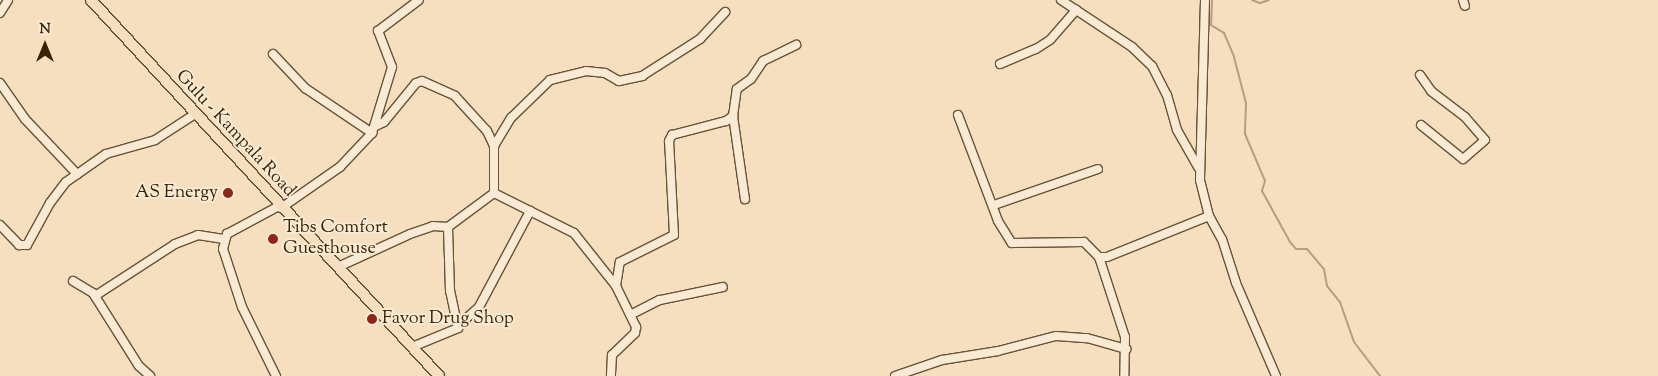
<!DOCTYPE html>
<style>
body{margin:0}
#map{position:relative;width:1658px;height:376px;overflow:hidden;background:#f6dfbe;font-family:"Sorts Mill Goudy",serif}
div>[style]{position:absolute}
.stream>*{height:2px;margin:-1px;padding:0 1px;transform-origin:1px;border-radius:1px;background:#b59f7e}
.roads{filter:drop-shadow(1px 0 #685332) drop-shadow(-1px 0 #685332) drop-shadow(0 1px #685332) drop-shadow(0 -1px #685332)}
.minor>*{height:8px;margin:-4px;padding:0 4px;transform-origin:4px;border-radius:4px;background:#f9ead5}
.major>*{height:10px;margin:-5px;padding:0 5px;transform-origin:5px;border-radius:5px;background:#f6dfbe}
.dots>*{width:14px;height:14px;translate:-50% -50%;box-sizing:border-box;border:2px solid #f9ead5;border-radius:50%}
span{translate:-50% -50%;white-space:nowrap;text-align:center;line-height:1.15;-webkit-text-stroke:4px #f9ead5;paint-order:stroke}
.street-label{font-size:18px;color:#382403}
.poi-label{font-size:18px;color:#382403}
.right{translate:-100% -50%;text-align:right}
.left{translate:0 -50%;text-align:left}
.north{position:absolute;left:20px;top:20px;width:50px;height:50px;-webkit-text-stroke:4px #f9ead5;paint-order:stroke;rotate:0deg;font-size:14px;font-weight:700;line-height:20px;text-align:center;color:#382403}
.north::after{content:'';display:block;margin:auto;width:18px;height:22px;background:#382403;clip-path:polygon(50% 0,100% 100%,50% 72%,0 100%)}
</style>
<div id="map">
<div class="stream">
<div style="left:1212px;top:0;width:25px;rotate:92deg"></div>
<div style="left:1211px;top:25px;width:15px;rotate:32deg"></div>
<div style="left:1224px;top:33px;width:26px;rotate:67deg"></div>
<div style="left:1234px;top:57px;width:48px;rotate:75.4deg"></div>
<div style="left:1246px;top:103px;width:31px;rotate:92deg"></div>
<div style="left:1245px;top:134px;width:51px;rotate:66.9deg"></div>
<div style="left:1265px;top:181px;width:10px;rotate:107deg"></div>
<div style="left:1262px;top:191px;width:58px;rotate:61.2deg"></div>
<div style="left:1290px;top:242px;width:9px;rotate:49deg"></div>
<div style="left:1296px;top:249px;width:11px"></div>
<div style="left:1307px;top:249px;width:26px;rotate:50deg"></div>
<div style="left:1324px;top:269px;width:17px;rotate:80deg"></div>
<div style="left:1327px;top:286px;width:21px;rotate:51deg"></div>
<div style="left:1340px;top:302px;width:42px;rotate:70.7deg"></div>
<div style="left:1354px;top:342px;width:43px;rotate:52.6deg"></div>
<div style="left:1252px;top:0;width:9px;rotate:21deg"></div>
<div style="left:1260px;top:3px;width:9px;rotate:-18deg"></div>
</div>
<div class="roads">
<div class="minor">
<div style="left:1061px;top:0;width:85px;rotate:33.5deg"></div>
<div style="left:1132px;top:47px;width:28px;rotate:44deg"></div>
<div style="left:1152px;top:66px;width:33px;rotate:63deg"></div>
<div style="left:1167px;top:95px;width:36px;rotate:74deg"></div>
<div style="left:1177px;top:130px;width:43px;rotate:60.4deg"></div>
<div style="left:1205px;top:0;width:180px;rotate:91.6deg"></div>
<div style="left:1200px;top:180px;width:37px;rotate:76deg"></div>
<div style="left:1209px;top:216px;width:26px;rotate:61deg"></div>
<div style="left:1222px;top:239px;width:46px;rotate:72.3deg"></div>
<div style="left:1236px;top:283px;width:101px;rotate:66.7deg"></div>
<div style="left:1463px;top:0;width:6px;rotate:72deg"></div>
<div style="left:0;top:13px;width:15px;rotate:-58deg"></div>
<div style="left:273px;top:54px;width:47px;rotate:46.7deg"></div>
<div style="left:305px;top:88px;width:81px;rotate:33.9deg"></div>
<div style="left:1000px;top:64px;width:39px;rotate:-23deg"></div>
<div style="left:1036px;top:49px;width:17px;rotate:-33deg"></div>
<div style="left:1050px;top:40px;width:40px;rotate:-49deg"></div>
<div style="left:1420px;top:75px;width:19px;rotate:55deg"></div>
<div style="left:1431px;top:91px;width:43px;rotate:37.4deg"></div>
<div style="left:1465px;top:117px;width:30px;rotate:49deg"></div>
<div style="left:1485px;top:140px;width:29px;rotate:139deg"></div>
<div style="left:1463px;top:159px;width:54px;rotate:-141deg"></div>
<div style="left:0;top:83px;width:44px;rotate:55.2deg"></div>
<div style="left:25px;top:119px;width:76px;rotate:46.6deg"></div>
<div style="left:958px;top:115px;width:113px;rotate:69.3deg"></div>
<div style="left:998px;top:221px;width:26px;rotate:58deg"></div>
<div style="left:1012px;top:243px;width:72px;rotate:-0.8deg"></div>
<div style="left:1084px;top:242px;width:21px;rotate:45deg"></div>
<div style="left:1099px;top:257px;width:8px"></div>
<div style="left:1107px;top:257px;width:110px;rotate:-21.9deg"></div>
<div style="left:733px;top:116px;width:84px;rotate:81.8deg"></div>
<div style="left:376px;top:126px;width:9px;rotate:-27deg"></div>
<div style="left:384px;top:122px;width:50px;rotate:-50.6deg"></div>
<div style="left:416px;top:83px;width:6px;rotate:-18deg"></div>
<div style="left:422px;top:81px;width:36px;rotate:24deg"></div>
<div style="left:455px;top:96px;width:47px;rotate:47.6deg"></div>
<div style="left:487px;top:131px;width:17px;rotate:65deg"></div>
<div style="left:494px;top:193px;width:47px;rotate:-90deg"></div>
<div style="left:494px;top:146px;width:33px;rotate:-59deg"></div>
<div style="left:511px;top:118px;width:54px;rotate:-44.3deg"></div>
<div style="left:550px;top:80px;width:37px;rotate:-14deg"></div>
<div style="left:586px;top:71px;width:19px;rotate:6deg"></div>
<div style="left:605px;top:73px;width:16px;rotate:30deg"></div>
<div style="left:619px;top:81px;width:24px;rotate:-12deg"></div>
<div style="left:642px;top:76px;width:69px;rotate:-32.5deg"></div>
<div style="left:700px;top:39px;width:37px;rotate:-47deg"></div>
<div style="left:494px;top:193px;width:89px;rotate:26.6deg"></div>
<div style="left:574px;top:233px;width:68px;rotate:51.6deg"></div>
<div style="left:616px;top:286px;width:46px;rotate:64deg"></div>
<div style="left:636px;top:327px;width:6px;rotate:99deg"></div>
<div style="left:635px;top:333px;width:32px;rotate:136deg"></div>
<div style="left:612px;top:355px;width:21px;rotate:93deg"></div>
<div style="left:994px;top:205px;width:110px;rotate:-19.1deg"></div>
<div style="left:281px;top:208px;width:72px;rotate:-34.8deg"></div>
<div style="left:340px;top:167px;width:47px;rotate:-46.7deg"></div>
<div style="left:372px;top:133px;width:69px;rotate:-73.1deg"></div>
<div style="left:392px;top:67px;width:39px;rotate:-111deg"></div>
<div style="left:378px;top:31px;width:51px;rotate:-37.1deg"></div>
<div style="left:0;top:225px;width:28px;rotate:46deg"></div>
<div style="left:19px;top:245px;width:8px"></div>
<div style="left:27px;top:245px;width:48px;rotate:-61.3deg"></div>
<div style="left:50px;top:203px;width:26px;rotate:-53deg"></div>
<div style="left:66px;top:182px;width:49px;rotate:-35deg"></div>
<div style="left:106px;top:154px;width:51px;rotate:-15.9deg"></div>
<div style="left:155px;top:140px;width:48px;rotate:-33deg"></div>
<div style="left:1099px;top:257px;width:84px;rotate:72deg"></div>
<div style="left:1125px;top:337px;width:39px;rotate:91deg"></div>
<div style="left:338px;top:267px;width:79px;rotate:-24.6deg"></div>
<div style="left:410px;top:234px;width:24px;rotate:-19deg"></div>
<div style="left:433px;top:226px;width:15px;rotate:4deg"></div>
<div style="left:73px;top:281px;width:23px;rotate:31deg"></div>
<div style="left:93px;top:293px;width:86px;rotate:57.8deg"></div>
<div style="left:139px;top:366px;width:15px;rotate:42deg"></div>
<div style="left:616px;top:286px;width:24px;rotate:-81deg"></div>
<div style="left:620px;top:262px;width:60px;rotate:-26.6deg"></div>
<div style="left:674px;top:235px;width:94px;rotate:-93deg"></div>
<div style="left:669px;top:141px;width:7px;rotate:-63deg"></div>
<div style="left:672px;top:135px;width:56px;rotate:-14.5deg"></div>
<div style="left:726px;top:121px;width:9px;rotate:-36deg"></div>
<div style="left:733px;top:116px;width:27px;rotate:-82deg"></div>
<div style="left:737px;top:89px;width:17px;rotate:-36deg"></div>
<div style="left:751px;top:79px;width:22px;rotate:-56deg"></div>
<div style="left:763px;top:61px;width:37px;rotate:-26deg"></div>
<div style="left:95px;top:296px;width:95px;rotate:-33deg"></div>
<div style="left:175px;top:244px;width:25px;rotate:-21deg"></div>
<div style="left:198px;top:235px;width:26px;rotate:9deg"></div>
<div style="left:632px;top:314px;width:31px;rotate:-27deg"></div>
<div style="left:660px;top:300px;width:64px;rotate:-11.7deg"></div>
<div style="left:459px;top:325px;width:27px;rotate:-42deg"></div>
<div style="left:479px;top:307px;width:109px;rotate:-62deg"></div>
<div style="left:412px;top:347px;width:50px;rotate:-22.4deg"></div>
<div style="left:458px;top:328px;width:38px;rotate:-102deg"></div>
<div style="left:450px;top:291px;width:64px;rotate:-91.8deg"></div>
<div style="left:448px;top:227px;width:57px;rotate:-36.5deg"></div>
<div style="left:276px;top:376px;width:77px;rotate:-116.2deg"></div>
<div style="left:242px;top:307px;width:61px;rotate:-108.1deg"></div>
<div style="left:223px;top:249px;width:16px;rotate:-75deg"></div>
<div style="left:227px;top:234px;width:59px;rotate:-28.3deg"></div>
<div style="left:895px;top:376px;width:50px;rotate:-18.8deg"></div>
<div style="left:942px;top:360px;width:57px;rotate:-9.1deg"></div>
<div style="left:998px;top:351px;width:60px;rotate:-14.5deg"></div>
<div style="left:1056px;top:336px;width:31px;rotate:4deg"></div>
<div style="left:1087px;top:338px;width:41px;rotate:15.8deg"></div>
</div>
<div class="major">
<div style="left:91px;top:0;width:512px;rotate:47.21deg"></div>
</div>
</div>
<div class="dots">
<div style="left:228px;top:193px;background:#8f2418"></div>
<div style="left:273px;top:239px;background:#8f2418"></div>
<div style="left:372px;top:319px;background:#8f2418"></div>
</div>
<div class="street-label">
<span style="left:235px;top:134px;rotate:47deg">Gulu - Kampala Road</span>
</div>
<div class="poi-label">
<span class="right" style="left:218px;top:193px">AS Energy</span>
<span class="left" style="left:283px;top:239px">Tibs Comfort<br>Guesthouse</span>
<span class="left" style="left:382px;top:319px">Favor Drug Shop</span>
</div>
<div class="north">N</div>
</div>
